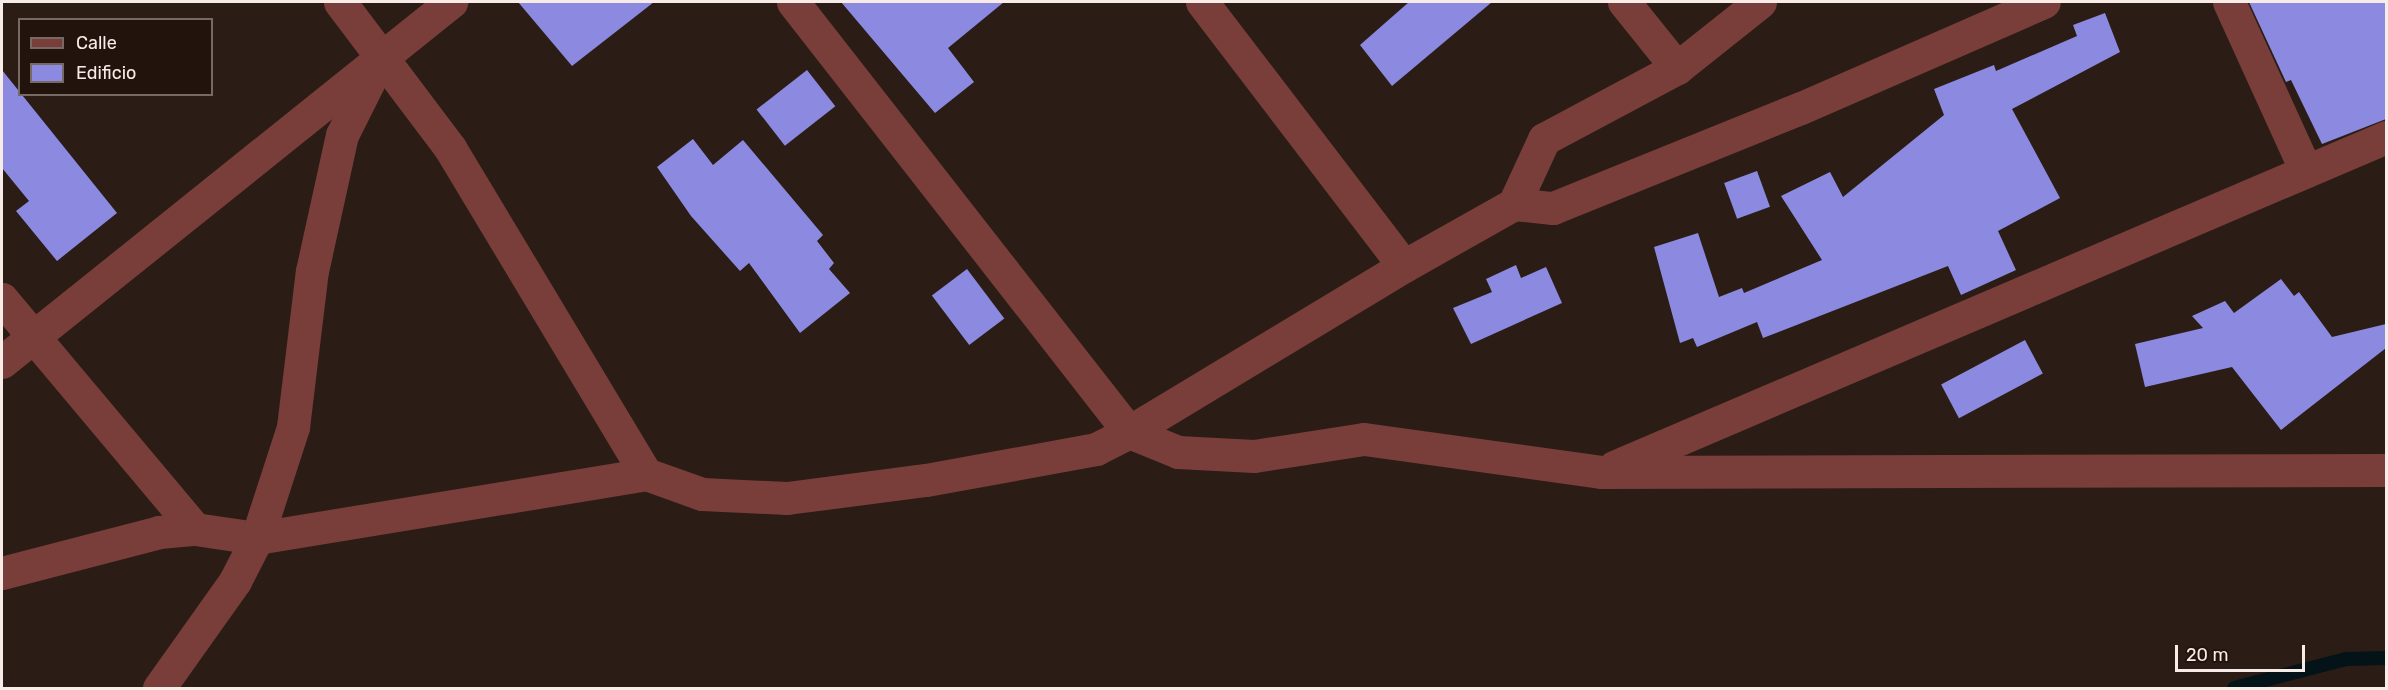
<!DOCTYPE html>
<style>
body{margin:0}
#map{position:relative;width:2388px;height:690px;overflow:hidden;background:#2b1d15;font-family:Rubik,sans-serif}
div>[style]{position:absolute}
.stream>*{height:14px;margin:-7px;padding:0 7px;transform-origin:7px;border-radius:7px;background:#031317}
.building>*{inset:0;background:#8b8ae0;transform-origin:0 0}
.minor>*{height:33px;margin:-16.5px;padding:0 16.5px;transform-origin:16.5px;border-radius:16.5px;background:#793e3a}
span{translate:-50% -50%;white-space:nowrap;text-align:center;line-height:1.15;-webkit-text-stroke:6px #22140c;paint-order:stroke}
.frame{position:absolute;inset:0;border:3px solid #f7ece7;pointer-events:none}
.legend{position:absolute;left:18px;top:18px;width:195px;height:78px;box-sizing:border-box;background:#22140c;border:2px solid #776a64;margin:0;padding:8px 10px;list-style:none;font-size:18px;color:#f7ece7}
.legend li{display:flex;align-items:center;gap:12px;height:30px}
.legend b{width:30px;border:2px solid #776a64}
.scale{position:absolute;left:2175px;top:645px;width:130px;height:27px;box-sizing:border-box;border:3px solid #f7ece7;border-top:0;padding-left:8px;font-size:18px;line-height:21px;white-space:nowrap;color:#f7ece7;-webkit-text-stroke:4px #22140c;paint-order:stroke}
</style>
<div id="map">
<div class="stream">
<div style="left:2234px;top:688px;width:116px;rotate:-14.5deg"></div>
<div style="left:2346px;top:659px;width:40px;rotate:-1.4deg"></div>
</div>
<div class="building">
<div style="clip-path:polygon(518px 2px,654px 2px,572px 66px)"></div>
<div style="clip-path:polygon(841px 2px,1004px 2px,948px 48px,974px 82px,935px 113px)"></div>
<div style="clip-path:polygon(1409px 2px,1492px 2px,1392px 86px,1360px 45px)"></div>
<div style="clip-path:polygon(2249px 2px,2386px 2px,2386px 119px,2322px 144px,2291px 80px,2286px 82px)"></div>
<div style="clip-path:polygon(2105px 13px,2120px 52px,2012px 109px,2060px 198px,1998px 231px,2016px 270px,1961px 295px,1948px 266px,1763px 338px,1757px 322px,1697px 347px,1693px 338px,1680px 343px,1654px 247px,1698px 233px,1719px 297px,1742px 288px,1744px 293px,1822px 260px,1781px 196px,1830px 172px,1843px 197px,1944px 115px,1934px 89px,1994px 65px,1996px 71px,2077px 36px,2073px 25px)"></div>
<div style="clip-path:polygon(2px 70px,117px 213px,57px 261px,16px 211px,29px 201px,2px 168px)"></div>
<div style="left:807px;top:70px;width:46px;height:64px;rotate:52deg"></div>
<div style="clip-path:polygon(693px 139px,713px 165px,743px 140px,823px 235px,817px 241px,834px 263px,829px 269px,850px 293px,800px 333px,749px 263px,740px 271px,691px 216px,657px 167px)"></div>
<div style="left:1757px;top:171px;width:38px;height:35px;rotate:70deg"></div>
<div style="clip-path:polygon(1516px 265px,1521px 278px,1546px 267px,1562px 303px,1471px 344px,1453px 308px,1492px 292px,1486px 279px)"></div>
<div style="left:967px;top:269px;width:62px;height:44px;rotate:53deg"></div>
<div style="clip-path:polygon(2281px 279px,2294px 296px,2299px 292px,2332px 337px,2386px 324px,2386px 348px,2281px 430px,2232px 367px,2145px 387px,2135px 344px,2203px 328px,2192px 316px,2225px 301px,2234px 313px)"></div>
<div style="left:2025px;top:340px;width:38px;height:95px;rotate:62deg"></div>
</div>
<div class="minor">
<div style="left:340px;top:2px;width:183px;rotate:53deg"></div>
<div style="left:450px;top:148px;width:380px;rotate:59deg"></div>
<div style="left:793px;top:2px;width:546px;rotate:52deg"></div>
<div style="left:1129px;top:432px;width:321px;rotate:-31.1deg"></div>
<div style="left:1404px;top:266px;width:126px;rotate:-29.4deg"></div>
<div style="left:1514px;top:204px;width:72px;rotate:-65.2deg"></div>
<div style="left:1544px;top:139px;width:151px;rotate:-28.1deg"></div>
<div style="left:1677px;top:68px;width:106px;rotate:-38.5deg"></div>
<div style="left:1202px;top:2px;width:332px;rotate:52.6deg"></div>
<div style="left:1624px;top:2px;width:85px;rotate:51.2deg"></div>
<div style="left:2229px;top:2px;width:186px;rotate:65.5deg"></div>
<div style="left:1514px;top:204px;width:39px;rotate:6deg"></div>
<div style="left:1553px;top:208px;width:267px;rotate:-22deg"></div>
<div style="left:1801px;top:108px;width:265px;rotate:-23.6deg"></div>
<div style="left:2px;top:299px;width:300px;rotate:50deg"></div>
<div style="left:2px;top:362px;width:576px;rotate:-38.72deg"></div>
<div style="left:1614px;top:467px;width:840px;rotate:-23.14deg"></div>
<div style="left:2px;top:573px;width:162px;rotate:-14.6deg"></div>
<div style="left:159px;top:532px;width:36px;rotate:-5deg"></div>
<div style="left:195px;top:529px;width:63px;rotate:8.3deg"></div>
<div style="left:257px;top:538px;width:394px;rotate:-9.3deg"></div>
<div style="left:646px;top:474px;width:59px;rotate:19.7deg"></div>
<div style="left:702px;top:494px;width:85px;rotate:2.7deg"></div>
<div style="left:787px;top:498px;width:140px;rotate:-7.4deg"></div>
<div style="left:926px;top:480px;width:173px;rotate:-10.3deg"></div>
<div style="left:1096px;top:449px;width:37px;rotate:-27deg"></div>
<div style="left:1129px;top:432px;width:53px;rotate:22.2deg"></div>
<div style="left:1178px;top:452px;width:76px;rotate:3deg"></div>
<div style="left:1254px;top:456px;width:111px;rotate:-8.8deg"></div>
<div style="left:1364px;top:439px;width:239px;rotate:7.9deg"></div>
<div style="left:1601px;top:472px;width:785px;rotate:-0.15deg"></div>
<div style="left:159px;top:688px;width:131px;rotate:-54.6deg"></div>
<div style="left:235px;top:581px;width:48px;rotate:-62.9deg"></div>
<div style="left:257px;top:538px;width:117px;rotate:-72deg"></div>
<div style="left:293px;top:427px;width:157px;rotate:-83.1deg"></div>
<div style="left:312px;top:271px;width:139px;rotate:-77.6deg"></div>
<div style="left:342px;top:135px;width:89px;rotate:-63.4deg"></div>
</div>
<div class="frame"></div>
<ul class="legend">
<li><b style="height:8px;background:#793e3a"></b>Calle</li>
<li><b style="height:16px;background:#8b8ae0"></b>Edificio</li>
</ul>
<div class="scale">20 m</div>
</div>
